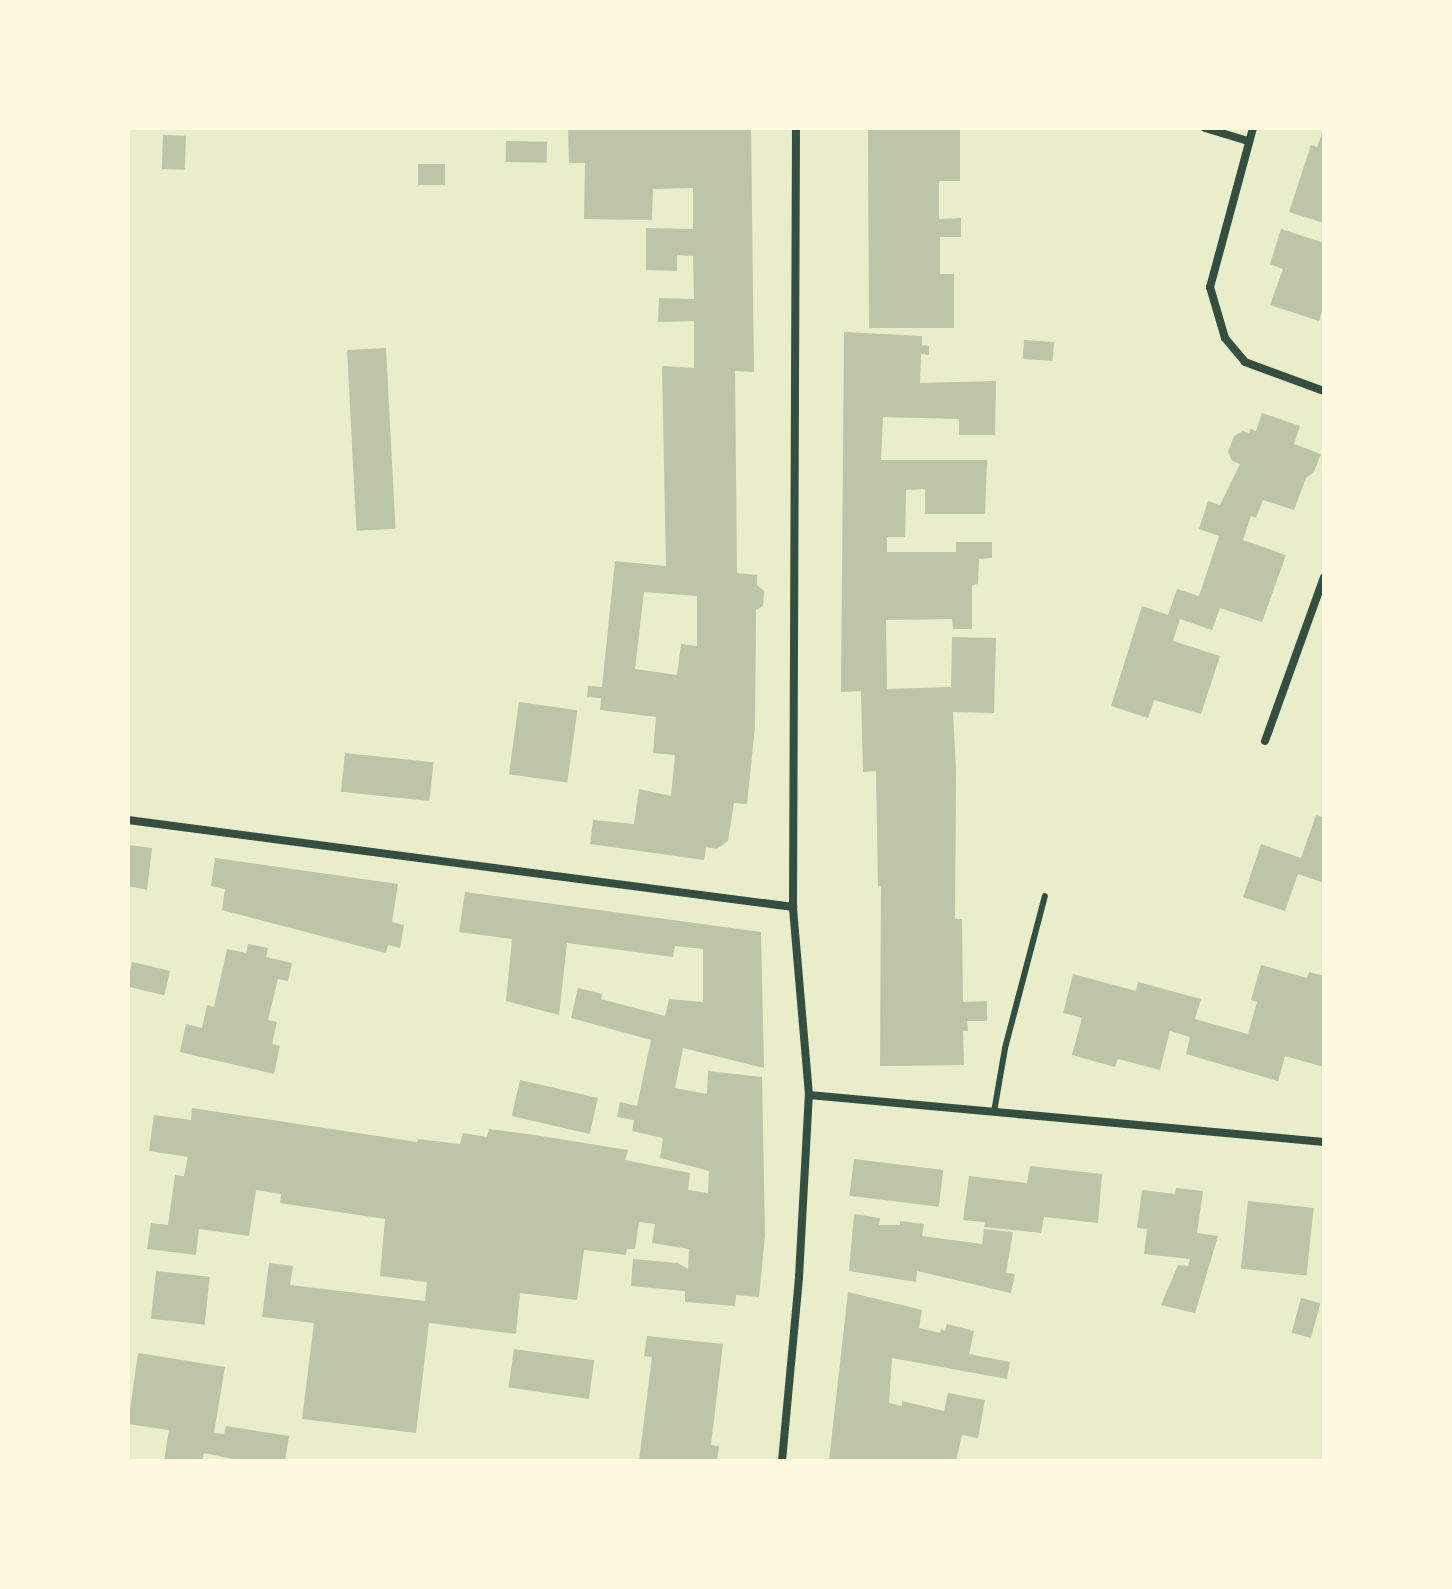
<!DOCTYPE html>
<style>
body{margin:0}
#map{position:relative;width:1452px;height:1589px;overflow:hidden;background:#e9edc9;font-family:Poppins,sans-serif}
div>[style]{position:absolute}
.building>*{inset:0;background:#bcc5a7;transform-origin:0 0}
.service>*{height:6px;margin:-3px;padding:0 3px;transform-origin:3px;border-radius:3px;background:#344e41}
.minor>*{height:8px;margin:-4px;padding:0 4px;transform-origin:4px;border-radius:4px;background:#344e41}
span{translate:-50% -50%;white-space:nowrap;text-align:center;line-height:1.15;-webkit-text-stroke:8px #fefae0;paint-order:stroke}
.frame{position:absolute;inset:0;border:130px solid #fefae0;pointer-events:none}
</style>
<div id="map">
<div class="building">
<div style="clip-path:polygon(evenodd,568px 128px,751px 128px,754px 372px,735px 371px,737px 573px,757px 575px,757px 585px,764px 591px,763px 606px,756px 610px,755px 727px,747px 804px,734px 803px,728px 841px,717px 849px,706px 847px,704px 860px,590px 844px,593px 820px,634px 824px,639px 789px,671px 796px,675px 755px,653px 753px,656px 717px,600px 710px,601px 698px,587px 697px,588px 686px,602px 687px,615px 561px,666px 566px,662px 366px,694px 368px,694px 321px,658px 322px,659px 298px,694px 299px,693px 256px,677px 255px,677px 271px,646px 270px,646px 228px,693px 229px,693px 188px,653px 189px,652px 220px,584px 219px,585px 163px,569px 163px,568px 128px,644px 592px,697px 596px,697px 646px,681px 644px,677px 675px,635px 669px,644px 592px)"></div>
<div style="clip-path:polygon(1324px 128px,1324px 223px,1289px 212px,1311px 145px,1317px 147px)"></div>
<div style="clip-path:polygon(868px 129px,960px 129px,960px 181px,939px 181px,939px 219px,961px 218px,961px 237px,940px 237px,940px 274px,954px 274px,954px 328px,869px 328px)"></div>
<div style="left:163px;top:135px;width:23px;height:34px;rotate:2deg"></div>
<div style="left:506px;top:141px;width:41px;height:21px;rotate:1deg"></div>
<div style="left:418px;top:164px;width:27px;height:21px"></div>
<div style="clip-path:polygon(1281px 229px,1324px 243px,1324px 305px,1319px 321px,1270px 305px,1283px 269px,1270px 264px)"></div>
<div style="clip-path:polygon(844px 332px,922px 336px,922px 345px,929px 346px,929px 355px,921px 354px,920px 383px,996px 381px,995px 435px,959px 435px,959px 419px,883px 417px,881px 460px,987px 460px,985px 514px,925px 514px,925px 489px,906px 490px,905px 537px,887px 537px,887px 552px,956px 552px,956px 542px,992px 542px,992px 558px,979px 559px,978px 584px,972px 585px,972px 629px,953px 629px,952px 619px,886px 620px,887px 689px,951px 687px,952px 637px,996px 638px,994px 713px,953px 712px,956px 771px,955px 919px,962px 919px,963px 1002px,987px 1001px,987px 1021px,967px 1021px,968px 1031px,963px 1031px,964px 1065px,880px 1066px,881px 886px,878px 886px,876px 771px,863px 772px,861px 691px,841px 692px)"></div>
<div style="left:1024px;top:340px;width:30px;height:19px;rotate:4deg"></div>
<div style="left:386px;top:348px;width:181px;height:39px;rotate:87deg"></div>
<div style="clip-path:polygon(1262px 413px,1300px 426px,1294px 444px,1321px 454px,1314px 472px,1306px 478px,1294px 510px,1263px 500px,1256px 518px,1251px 516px,1243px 540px,1286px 555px,1262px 622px,1220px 608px,1212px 630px,1180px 619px,1173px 641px,1220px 656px,1201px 714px,1154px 700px,1148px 718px,1111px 706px,1142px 606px,1168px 615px,1177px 589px,1199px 596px,1219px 536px,1199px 529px,1208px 501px,1220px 505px,1240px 464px,1232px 461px,1228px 452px,1234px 436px,1243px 431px,1249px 433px,1251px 429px,1256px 431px)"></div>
<div style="left:519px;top:702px;width:59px;height:73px;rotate:8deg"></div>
<div style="left:345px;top:753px;width:89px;height:39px;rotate:6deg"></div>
<div style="clip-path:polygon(1316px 815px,1324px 818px,1324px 883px,1298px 874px,1285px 911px,1243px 897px,1261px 844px,1301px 858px)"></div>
<div style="clip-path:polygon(128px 845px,152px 848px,147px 890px,128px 886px)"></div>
<div style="clip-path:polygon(215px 858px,398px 884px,392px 922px,404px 925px,400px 948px,388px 945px,386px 953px,222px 910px,225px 889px,211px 886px)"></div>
<div style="clip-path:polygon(465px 892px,761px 932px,764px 1068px,683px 1048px,675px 1088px,707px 1094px,708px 1071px,762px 1077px,765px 1236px,759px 1297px,736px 1295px,735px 1306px,685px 1302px,685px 1291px,631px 1286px,633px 1259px,678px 1263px,688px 1269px,689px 1249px,652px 1243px,655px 1224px,639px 1222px,635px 1249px,627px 1249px,626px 1255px,584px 1250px,577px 1300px,520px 1293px,516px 1334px,429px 1323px,416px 1433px,302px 1419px,314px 1323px,262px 1317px,269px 1263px,293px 1266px,290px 1285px,425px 1301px,427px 1282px,380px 1276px,385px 1219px,280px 1203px,281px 1194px,256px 1190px,249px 1236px,199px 1229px,196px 1255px,147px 1249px,151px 1223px,168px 1225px,175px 1175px,184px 1176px,188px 1157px,149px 1151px,154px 1115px,191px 1120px,192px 1108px,417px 1142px,418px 1139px,460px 1144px,463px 1133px,487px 1137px,489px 1129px,541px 1136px,628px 1150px,625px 1160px,690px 1173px,688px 1190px,708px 1193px,709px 1171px,660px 1158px,663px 1138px,632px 1131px,634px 1120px,617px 1117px,620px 1102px,637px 1106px,651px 1040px,571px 1018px,578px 988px,602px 994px,601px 999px,665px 1016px,669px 999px,703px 1002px,703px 949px,675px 946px,673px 957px,567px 943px,559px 1015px,506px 1001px,512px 939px,459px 932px)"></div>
<div style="clip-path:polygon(248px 944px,268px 948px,266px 957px,292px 963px,288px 981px,278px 979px,268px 1020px,277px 1022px,272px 1044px,280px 1046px,274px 1074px,180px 1052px,186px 1024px,202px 1028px,207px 1005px,214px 1007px,227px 949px,246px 953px)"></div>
<div style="left:132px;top:962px;width:39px;height:25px;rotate:13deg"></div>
<div style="clip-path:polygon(1261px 965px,1307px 978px,1309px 972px,1324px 976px,1324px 1067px,1285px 1056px,1278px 1081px,1186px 1054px,1190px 1037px,1170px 1031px,1160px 1070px,1118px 1059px,1115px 1067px,1072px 1055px,1082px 1018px,1063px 1013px,1073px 974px,1136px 991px,1138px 982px,1201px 999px,1195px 1019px,1248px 1034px,1257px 1002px,1251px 1000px)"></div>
<div style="left:520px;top:1080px;width:80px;height:37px;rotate:13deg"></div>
<div style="left:854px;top:1159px;width:90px;height:37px;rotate:7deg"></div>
<div style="clip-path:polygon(1030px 1166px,1102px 1174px,1098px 1223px,1044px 1217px,1041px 1233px,984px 1227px,985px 1222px,963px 1220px,969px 1176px,1027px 1183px)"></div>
<div style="clip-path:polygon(1176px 1188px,1203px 1191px,1197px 1233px,1218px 1236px,1195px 1313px,1161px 1305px,1178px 1265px,1188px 1266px,1190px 1259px,1144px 1254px,1147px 1229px,1137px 1228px,1142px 1190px,1175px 1194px)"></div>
<div style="left:1248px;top:1201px;width:66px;height:68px;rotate:6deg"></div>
<div style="clip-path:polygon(854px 1214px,880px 1218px,879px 1225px,900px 1225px,900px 1221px,924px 1224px,922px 1236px,982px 1244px,984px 1229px,1013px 1232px,1006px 1273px,1015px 1274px,1011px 1293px,917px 1271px,916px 1282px,849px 1271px)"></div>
<div style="left:156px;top:1271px;width:54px;height:48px;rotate:6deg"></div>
<div style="clip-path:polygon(848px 1292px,922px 1310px,919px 1328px,940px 1333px,941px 1329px,945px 1331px,947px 1324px,974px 1331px,969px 1354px,1010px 1362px,1007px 1379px,892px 1358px,889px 1403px,902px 1406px,902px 1401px,944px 1411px,948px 1393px,985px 1400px,978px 1438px,962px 1435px,956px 1461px,829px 1461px)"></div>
<div style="left:1301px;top:1298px;width:20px;height:36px;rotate:15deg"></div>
<div style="clip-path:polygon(647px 1336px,723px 1344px,711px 1445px,719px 1446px,717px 1461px,639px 1461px,652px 1357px,644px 1356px)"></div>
<div style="left:514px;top:1349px;width:81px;height:39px;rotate:8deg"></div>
<div style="clip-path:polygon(138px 1353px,225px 1367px,214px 1433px,224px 1434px,226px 1426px,289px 1436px,285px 1461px,243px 1461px,204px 1453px,202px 1461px,164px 1461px,169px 1430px,128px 1424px)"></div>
</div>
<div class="service">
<div style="left:994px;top:1112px;width:65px;rotate:-80.2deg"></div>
<div style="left:1005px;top:1048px;width:157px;rotate:-75.3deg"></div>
</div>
<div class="minor">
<div style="left:1205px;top:128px;width:45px;rotate:16.8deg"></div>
<div style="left:1253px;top:128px;width:165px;rotate:105.1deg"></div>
<div style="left:1210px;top:287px;width:53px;rotate:73.6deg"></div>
<div style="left:1225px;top:338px;width:31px;rotate:50deg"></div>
<div style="left:1245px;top:362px;width:84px;rotate:20.2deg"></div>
<div style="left:1265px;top:741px;width:174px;rotate:-70.2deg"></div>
<div style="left:128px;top:820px;width:671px;rotate:7.45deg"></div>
<div style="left:809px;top:1095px;width:517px;rotate:5.21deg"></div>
<div style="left:782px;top:1461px;width:185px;rotate:-84.7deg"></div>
<div style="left:799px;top:1277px;width:182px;rotate:-86.9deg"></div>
<div style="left:809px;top:1095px;width:189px;rotate:-94.9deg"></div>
<div style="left:793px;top:907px;width:779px;rotate:-89.78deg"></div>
</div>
<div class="frame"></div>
</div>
